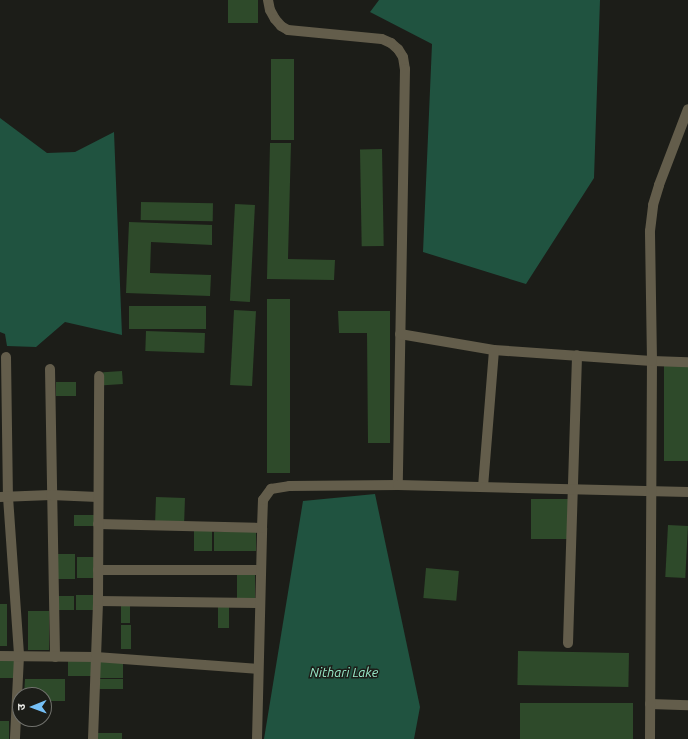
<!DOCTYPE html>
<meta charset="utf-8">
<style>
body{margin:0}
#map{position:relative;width:688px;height:739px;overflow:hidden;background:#1c1d18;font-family:Ubuntu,"Noto Sans Devanagari",sans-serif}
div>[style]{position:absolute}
.water>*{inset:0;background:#205340}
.building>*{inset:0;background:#2e4a2a;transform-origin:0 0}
.minor>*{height:10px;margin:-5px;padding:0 5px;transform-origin:5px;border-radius:5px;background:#635d4b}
span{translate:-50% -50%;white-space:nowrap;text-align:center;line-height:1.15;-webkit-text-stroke:3px #1c1d18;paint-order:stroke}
.water-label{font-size:13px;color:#98e9c8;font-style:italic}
.north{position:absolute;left:12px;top:687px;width:40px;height:40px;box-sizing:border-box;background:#1c1d18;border:1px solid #70716c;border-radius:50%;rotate:269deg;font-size:11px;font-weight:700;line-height:16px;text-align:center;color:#edeeea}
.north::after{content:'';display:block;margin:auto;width:14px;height:18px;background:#75c0f6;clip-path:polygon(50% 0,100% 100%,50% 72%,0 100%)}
</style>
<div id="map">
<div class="water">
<div style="clip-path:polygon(379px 0,600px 0,594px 178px,526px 284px,423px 252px,432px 44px,370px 12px)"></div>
<div style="clip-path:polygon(0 118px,47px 153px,75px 152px,114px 132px,122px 335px,65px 322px,36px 347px,7px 346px,5px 334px,0 332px)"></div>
<div style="clip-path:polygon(375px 494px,420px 707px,414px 739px,264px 739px,303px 501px)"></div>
</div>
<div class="building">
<div style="left:228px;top:0;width:30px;height:23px"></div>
<div style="left:271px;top:59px;width:23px;height:81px"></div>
<div style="clip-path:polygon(270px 143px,291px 143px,288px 259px,335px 260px,334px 280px,267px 279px)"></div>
<div style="left:382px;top:149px;width:97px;height:22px;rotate:89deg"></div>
<div style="left:141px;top:202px;width:72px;height:18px;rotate:1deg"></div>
<div style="left:235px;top:204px;width:20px;height:97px;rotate:3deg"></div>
<div style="clip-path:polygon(129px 222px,212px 225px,212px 245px,151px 242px,150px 273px,211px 275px,210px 296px,126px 293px)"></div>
<div style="left:267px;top:299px;width:23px;height:174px"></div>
<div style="left:129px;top:306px;width:77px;height:23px"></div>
<div style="left:234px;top:310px;width:22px;height:75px;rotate:3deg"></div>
<div style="clip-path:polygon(338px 311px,390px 311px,390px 443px,368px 443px,367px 333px,339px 333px)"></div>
<div style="left:146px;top:331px;width:59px;height:20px;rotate:2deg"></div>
<div style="left:664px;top:366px;width:24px;height:95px"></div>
<div style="left:122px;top:371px;width:13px;height:19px;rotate:86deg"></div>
<div style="left:56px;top:382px;width:20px;height:14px"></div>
<div style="left:156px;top:497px;width:29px;height:26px;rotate:2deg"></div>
<div style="left:531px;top:499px;width:38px;height:40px"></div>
<div style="left:74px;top:515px;width:20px;height:11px"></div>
<div style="left:668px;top:525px;width:20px;height:52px;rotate:3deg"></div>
<div style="left:194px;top:529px;width:18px;height:22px"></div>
<div style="left:214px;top:532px;width:42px;height:19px"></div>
<div style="left:54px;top:554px;width:21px;height:25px"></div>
<div style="left:77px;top:557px;width:19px;height:21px"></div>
<div style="left:426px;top:568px;width:33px;height:30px;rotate:5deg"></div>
<div style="left:237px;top:573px;width:18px;height:25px"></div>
<div style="left:76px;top:595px;width:20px;height:15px"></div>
<div style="left:56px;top:596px;width:18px;height:14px"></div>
<div style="left:0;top:604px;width:7px;height:42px"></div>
<div style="left:218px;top:605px;width:11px;height:23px"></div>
<div style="left:130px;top:606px;width:17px;height:9px;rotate:90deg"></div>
<div style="left:28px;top:611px;width:21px;height:39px"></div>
<div style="left:131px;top:625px;width:24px;height:10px;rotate:90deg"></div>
<div style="left:518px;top:651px;width:111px;height:34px;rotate:1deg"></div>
<div style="left:0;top:661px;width:14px;height:17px"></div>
<div style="left:68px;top:661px;width:24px;height:15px"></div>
<div style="left:99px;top:662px;width:24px;height:16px"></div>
<div style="clip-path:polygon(25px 679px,65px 679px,65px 701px,44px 701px,44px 695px,24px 695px)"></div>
<div style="left:123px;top:679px;width:10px;height:24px;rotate:90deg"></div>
<div style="left:520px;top:703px;width:113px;height:36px"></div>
<div style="left:0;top:721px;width:9px;height:18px"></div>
<div style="left:98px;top:733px;width:24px;height:6px"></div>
</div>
<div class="minor">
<div style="left:268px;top:0;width:10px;rotate:79deg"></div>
<div style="left:270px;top:10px;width:10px;rotate:61deg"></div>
<div style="left:275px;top:19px;width:9px;rotate:49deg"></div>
<div style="left:281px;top:26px;width:8px;rotate:30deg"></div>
<div style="left:288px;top:30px;width:94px;rotate:5.5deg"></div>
<div style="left:382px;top:39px;width:10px;rotate:24deg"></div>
<div style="left:391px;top:43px;width:9px;rotate:41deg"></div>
<div style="left:398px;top:49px;width:9px;rotate:58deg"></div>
<div style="left:403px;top:57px;width:12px;rotate:81deg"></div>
<div style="left:405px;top:69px;width:416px;rotate:91deg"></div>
<div style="left:400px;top:334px;width:95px;rotate:9.7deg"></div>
<div style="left:494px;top:350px;width:158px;rotate:4deg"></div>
<div style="left:652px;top:361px;width:36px;rotate:2deg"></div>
<div style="left:6px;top:357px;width:140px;rotate:89.2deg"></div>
<div style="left:8px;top:497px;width:159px;rotate:86deg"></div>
<div style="left:19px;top:656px;width:83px;rotate:92.8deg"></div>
<div style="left:50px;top:369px;width:288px;rotate:89deg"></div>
<div style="left:483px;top:487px;width:137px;rotate:-85.4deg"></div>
<div style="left:0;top:497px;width:51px;rotate:-2.2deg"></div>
<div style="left:51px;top:495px;width:47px;rotate:2.4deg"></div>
<div style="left:98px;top:524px;width:164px;rotate:1.4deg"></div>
<div style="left:98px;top:570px;width:162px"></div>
<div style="left:98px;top:601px;width:161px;rotate:0.7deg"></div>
<div style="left:568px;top:643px;width:288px;rotate:-88.2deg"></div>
<div style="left:0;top:656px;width:96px;rotate:0.6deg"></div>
<div style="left:96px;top:657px;width:162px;rotate:4.2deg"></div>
<div style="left:650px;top:704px;width:38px;rotate:2deg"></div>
<div style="left:93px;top:739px;width:138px;rotate:-87.9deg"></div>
<div style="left:98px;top:601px;width:225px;rotate:-89.7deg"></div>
<div style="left:257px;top:739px;width:211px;rotate:-88.6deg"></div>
<div style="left:262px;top:528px;width:28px;rotate:-88deg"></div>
<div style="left:263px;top:500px;width:14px;rotate:-54deg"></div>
<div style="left:271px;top:489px;width:18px;rotate:-9deg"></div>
<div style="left:289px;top:486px;width:109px;rotate:-0.5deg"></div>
<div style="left:398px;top:485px;width:290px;rotate:1.4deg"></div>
<div style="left:650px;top:739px;width:378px;rotate:-89.7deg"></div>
<div style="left:652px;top:361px;width:130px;rotate:-90.9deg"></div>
<div style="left:650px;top:231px;width:26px;rotate:-83deg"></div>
<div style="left:653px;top:205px;width:21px;rotate:-73deg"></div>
<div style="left:659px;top:185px;width:81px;rotate:-69.1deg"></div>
</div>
<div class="water-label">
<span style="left:344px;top:672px">Nithari Lake</span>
</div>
<div class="north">उ</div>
</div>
